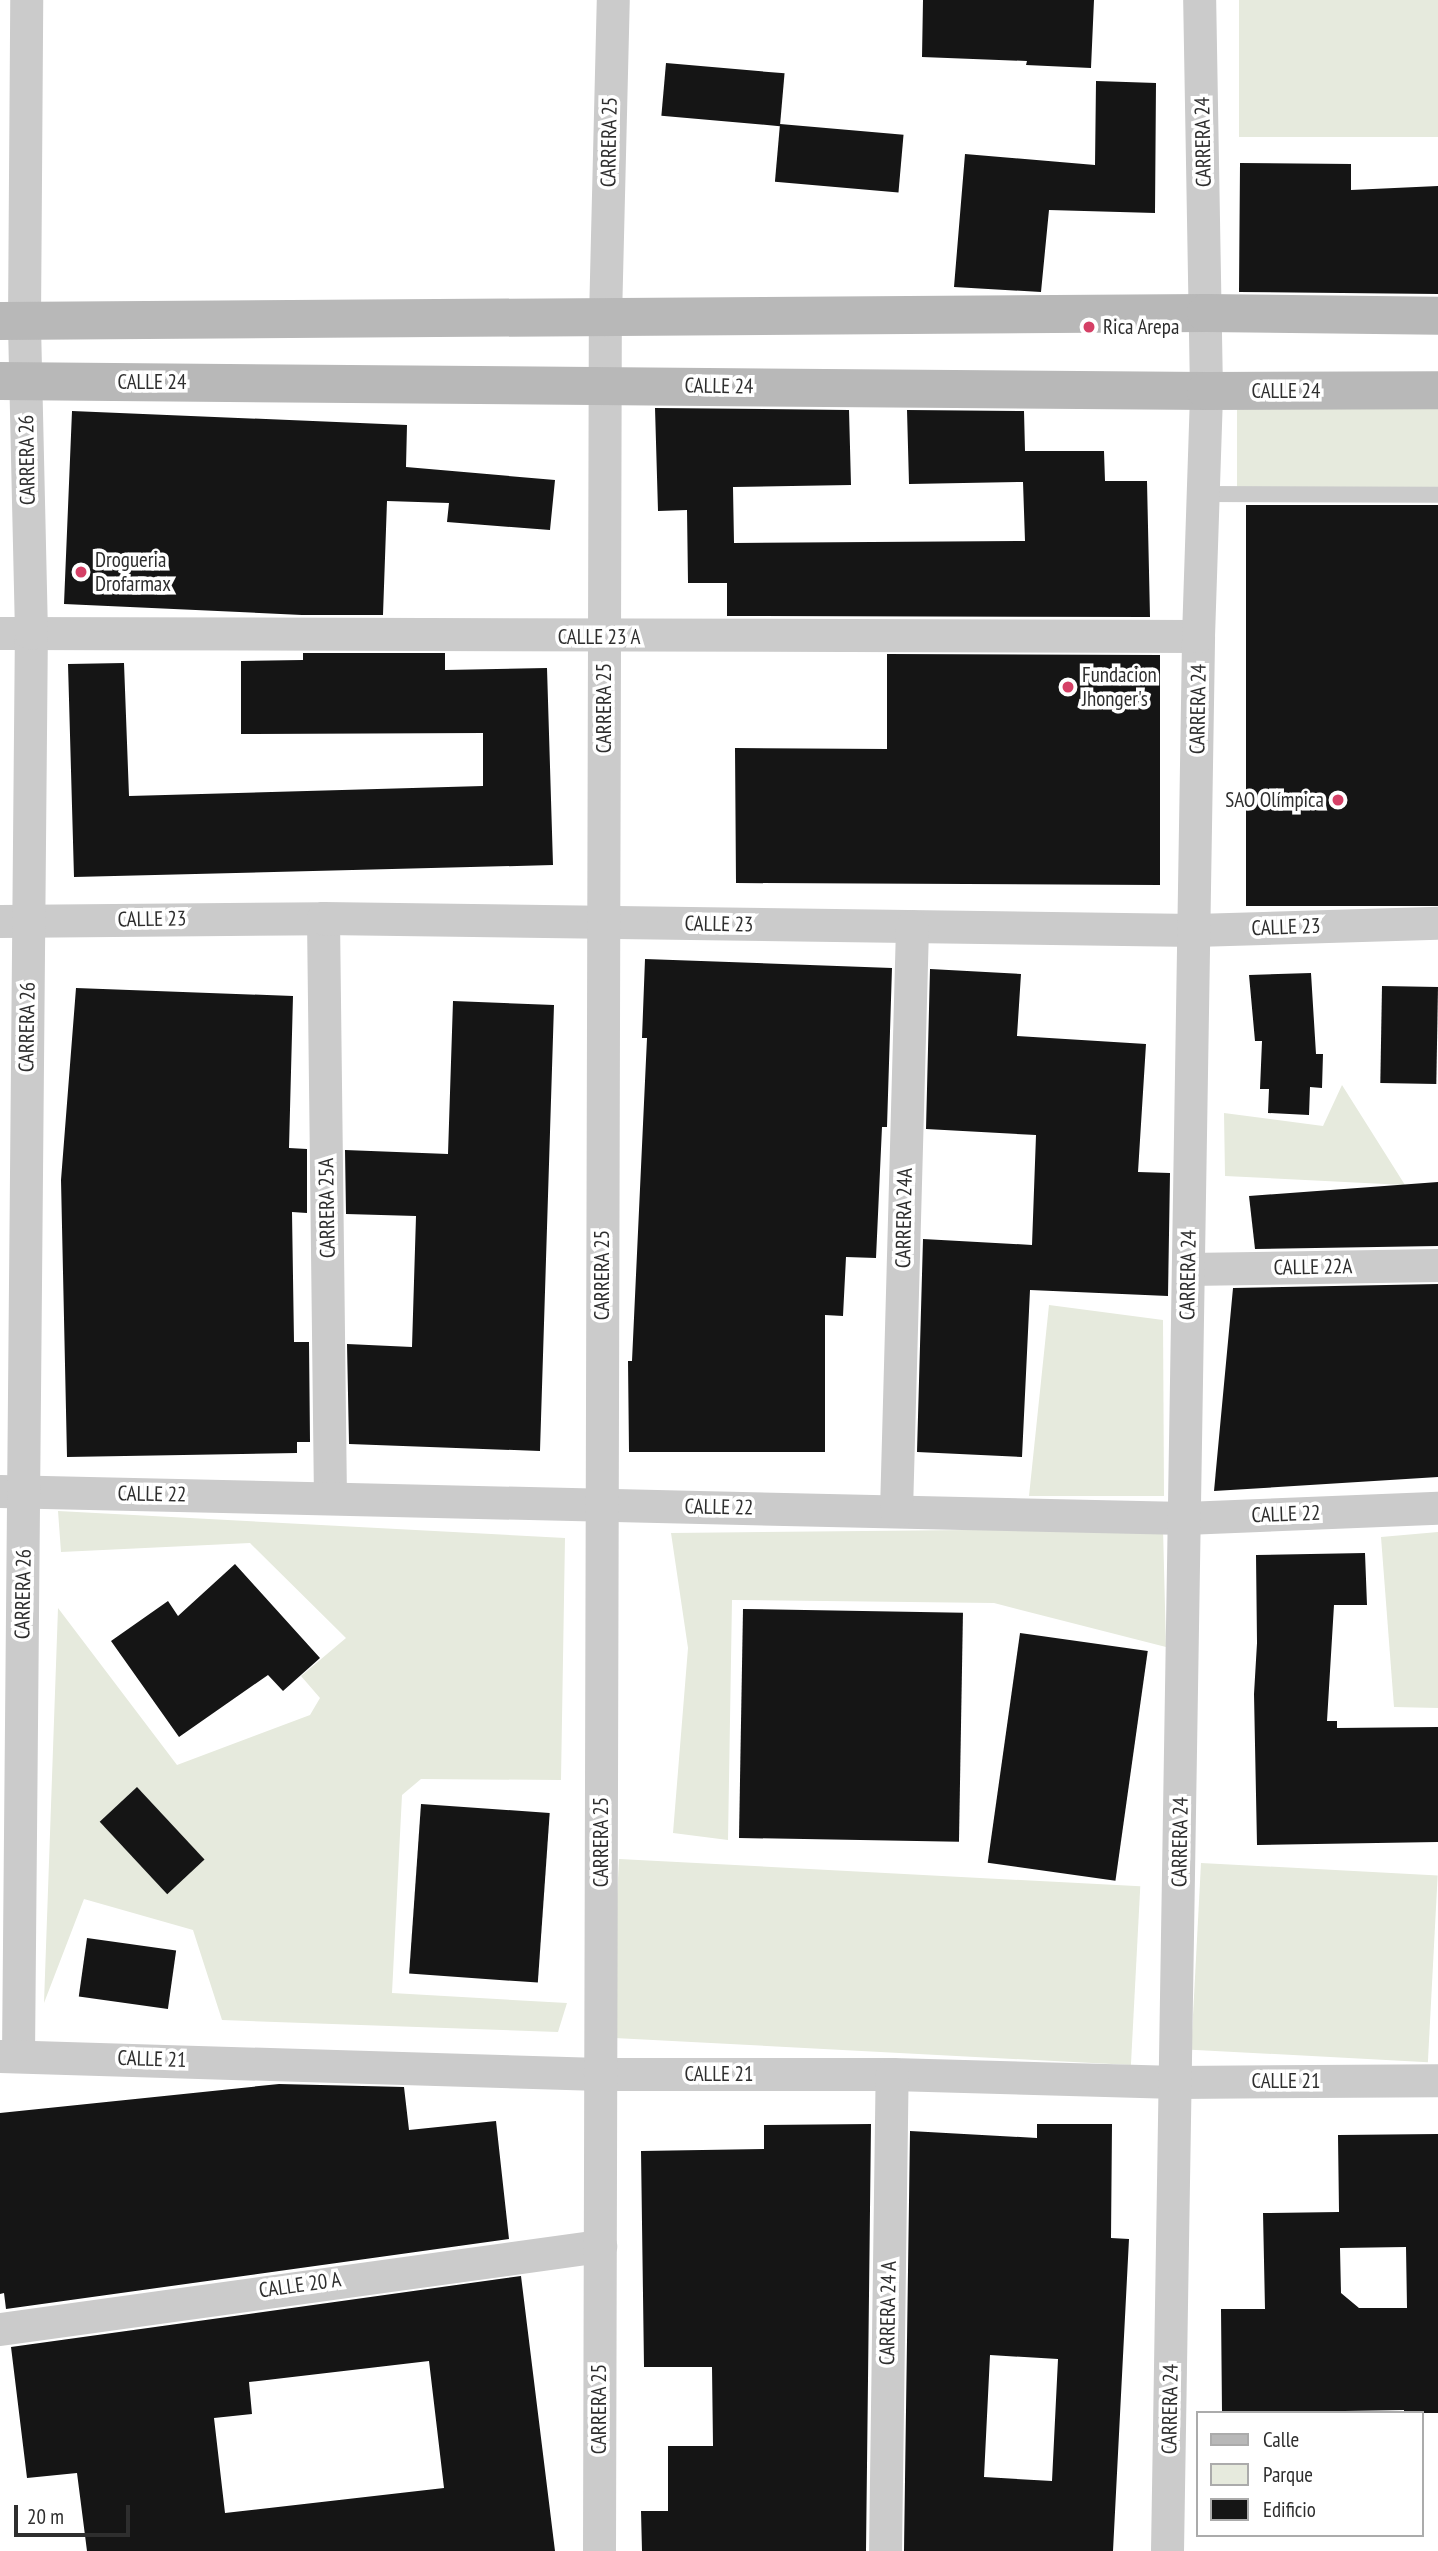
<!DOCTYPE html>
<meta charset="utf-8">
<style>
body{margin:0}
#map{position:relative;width:1438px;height:2551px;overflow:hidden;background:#fff;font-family:"PT Sans Narrow",sans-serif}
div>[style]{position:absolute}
.green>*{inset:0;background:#e6eadd;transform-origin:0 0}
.building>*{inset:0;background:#151515;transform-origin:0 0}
.lane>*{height:16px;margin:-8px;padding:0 8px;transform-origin:8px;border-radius:8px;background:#cbcbcb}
.street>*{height:33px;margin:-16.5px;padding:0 16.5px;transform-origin:16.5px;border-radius:16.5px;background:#cbcbcb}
.secondary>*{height:38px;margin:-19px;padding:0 19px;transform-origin:19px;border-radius:19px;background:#b8b8b8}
.dots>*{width:19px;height:19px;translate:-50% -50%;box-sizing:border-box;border:4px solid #fff;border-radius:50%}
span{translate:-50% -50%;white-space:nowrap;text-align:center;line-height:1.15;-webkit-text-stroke:7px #fff;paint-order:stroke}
.street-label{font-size:21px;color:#2e2e2e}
.poi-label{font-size:21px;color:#2e2e2e}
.left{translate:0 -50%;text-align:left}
.right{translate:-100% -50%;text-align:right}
.legend{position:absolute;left:1196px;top:2411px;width:228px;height:126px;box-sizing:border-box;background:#fff;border:2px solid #ababab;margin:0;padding:9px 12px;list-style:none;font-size:21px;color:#2e2e2e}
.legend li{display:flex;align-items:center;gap:14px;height:35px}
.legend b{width:35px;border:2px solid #ababab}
.scale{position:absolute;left:14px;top:2505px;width:116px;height:32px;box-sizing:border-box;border:4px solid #2e2e2e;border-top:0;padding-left:9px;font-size:21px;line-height:24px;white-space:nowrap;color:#2e2e2e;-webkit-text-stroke:5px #fff;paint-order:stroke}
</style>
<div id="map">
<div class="green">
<div style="left:1239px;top:0;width:199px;height:137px"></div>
<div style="left:1237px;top:403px;width:201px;height:85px"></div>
<div style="clip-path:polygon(1342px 1085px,1405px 1185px,1225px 1176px,1224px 1113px,1323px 1126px)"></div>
<div style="clip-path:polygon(1049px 1305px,1163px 1320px,1164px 1496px,1029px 1496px)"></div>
<div style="clip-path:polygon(58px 1511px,565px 1538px,561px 1780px,421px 1779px,402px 1795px,392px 1993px,567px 2003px,558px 2032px,222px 2020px,193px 1930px,84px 1899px,44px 2003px,58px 1608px,177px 1765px,310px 1715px,320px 1698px,301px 1676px,346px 1638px,250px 1543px,61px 1552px)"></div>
<div style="clip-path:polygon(1163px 1528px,1166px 1647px,994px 1603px,732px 1600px,728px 1840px,673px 1833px,688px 1648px,671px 1533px)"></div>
<div style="clip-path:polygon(1438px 1532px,1438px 1708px,1394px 1707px,1381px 1537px)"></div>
<div style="left:619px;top:1859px;width:522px;height:179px;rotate:3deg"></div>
<div style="left:1201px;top:1863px;width:237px;height:187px;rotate:3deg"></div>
</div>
<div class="building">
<div style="clip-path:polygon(923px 0,1094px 0,1091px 68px,1026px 65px,1027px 61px,922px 57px)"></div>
<div style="left:666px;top:63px;width:119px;height:53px;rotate:5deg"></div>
<div style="clip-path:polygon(1096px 81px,1156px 83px,1155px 213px,1049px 210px,1041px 292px,954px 287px,965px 154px,1095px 165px)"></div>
<div style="left:780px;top:124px;width:124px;height:58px;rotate:5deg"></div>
<div style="clip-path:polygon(1240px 163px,1351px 164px,1351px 190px,1438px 186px,1438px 294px,1239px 292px)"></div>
<div style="clip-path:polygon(655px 408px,849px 410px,851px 485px,733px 487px,734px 543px,1025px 541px,1023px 482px,909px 484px,907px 410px,1024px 411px,1025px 451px,1104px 451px,1105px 481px,1147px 481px,1150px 617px,727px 616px,727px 583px,688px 583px,687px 510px,658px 511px)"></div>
<div style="clip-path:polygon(72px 411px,407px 425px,406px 467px,555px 480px,550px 530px,447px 522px,449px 503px,387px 501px,383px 615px,302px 615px,64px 604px)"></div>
<div style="left:1246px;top:505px;width:192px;height:401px"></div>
<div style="clip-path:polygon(303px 653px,445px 653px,445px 670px,547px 668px,553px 865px,74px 877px,68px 664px,124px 663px,129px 796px,483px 786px,483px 733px,241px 734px,241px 661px,303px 660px)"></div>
<div style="clip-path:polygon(887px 654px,1160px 655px,1160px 885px,736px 883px,735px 748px,887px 749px)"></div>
<div style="clip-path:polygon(645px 959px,892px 968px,887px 1127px,882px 1127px,876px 1258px,846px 1257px,843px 1316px,825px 1315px,825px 1452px,629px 1452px,628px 1361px,632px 1361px,647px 1038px,642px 1038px)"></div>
<div style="clip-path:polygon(930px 969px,1021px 974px,1017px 1036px,1146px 1044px,1138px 1172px,1170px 1173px,1168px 1296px,1030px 1290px,1022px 1457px,917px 1452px,923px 1239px,1032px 1245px,1036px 1135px,926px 1129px)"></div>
<div style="clip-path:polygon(1311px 973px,1316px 1054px,1323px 1054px,1322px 1088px,1310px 1087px,1309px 1115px,1268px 1113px,1269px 1089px,1260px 1089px,1262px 1041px,1255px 1041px,1249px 975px)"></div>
<div style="left:1382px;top:986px;width:56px;height:97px;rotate:1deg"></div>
<div style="clip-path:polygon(76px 988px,293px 996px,289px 1148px,307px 1149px,307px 1213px,292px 1212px,294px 1342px,309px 1342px,310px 1442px,297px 1442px,297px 1453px,67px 1457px,61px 1180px)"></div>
<div style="clip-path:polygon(453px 1001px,554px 1005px,540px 1451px,349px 1444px,347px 1344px,412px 1347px,416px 1216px,346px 1214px,345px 1150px,448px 1154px)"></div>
<div style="clip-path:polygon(1438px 1182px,1438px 1246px,1255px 1249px,1249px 1196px)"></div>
<div style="clip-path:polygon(1438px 1284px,1438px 1477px,1214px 1491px,1233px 1288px)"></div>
<div style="clip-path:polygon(1365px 1553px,1367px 1605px,1334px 1605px,1327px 1721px,1337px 1721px,1337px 1728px,1438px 1727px,1438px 1842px,1257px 1845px,1254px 1694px,1257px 1643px,1256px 1555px)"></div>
<div style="clip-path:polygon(235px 1564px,320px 1658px,283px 1691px,268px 1675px,179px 1737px,111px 1641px,168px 1601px,178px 1616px)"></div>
<div style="left:743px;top:1609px;width:220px;height:229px;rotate:1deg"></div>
<div style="left:1020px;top:1633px;width:129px;height:232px;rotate:8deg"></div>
<div style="left:137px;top:1787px;width:99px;height:51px;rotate:47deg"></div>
<div style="left:421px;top:1804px;width:129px;height:170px;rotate:4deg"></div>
<div style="left:87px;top:1938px;width:90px;height:59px;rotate:8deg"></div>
<div style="clip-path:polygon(279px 2084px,404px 2087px,409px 2130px,496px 2121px,509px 2239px,6px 2309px,4px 2293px,0 2294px,0 2113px)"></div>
<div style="clip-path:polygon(871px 2124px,866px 2551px,642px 2551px,641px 2511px,668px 2511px,668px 2446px,713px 2446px,712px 2367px,644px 2367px,641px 2151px,764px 2149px,764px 2125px)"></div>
<div style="clip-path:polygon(evenodd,1037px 2124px,1112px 2124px,1111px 2238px,1129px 2239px,1113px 2551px,904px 2551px,910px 2131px,1037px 2138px,1037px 2124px,990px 2355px,1058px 2359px,1052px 2481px,984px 2477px,990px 2355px)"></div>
<div style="clip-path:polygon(evenodd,1438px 2134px,1438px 2413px,1404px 2413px,1404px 2410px,1222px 2413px,1221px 2309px,1265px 2309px,1263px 2213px,1339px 2212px,1338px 2135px,1438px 2134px,1406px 2247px,1407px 2308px,1359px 2308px,1341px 2293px,1340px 2248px,1406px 2247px)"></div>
<div style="clip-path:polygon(evenodd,521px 2276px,555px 2551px,87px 2551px,77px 2473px,27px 2478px,11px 2347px,521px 2276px,429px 2361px,444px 2488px,225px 2513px,214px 2418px,252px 2414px,249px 2382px,429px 2361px)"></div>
</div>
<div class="lane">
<div style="left:1203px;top:494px;width:235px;rotate:0.2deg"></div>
</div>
<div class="street">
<div style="left:0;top:633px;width:1198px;rotate:0.14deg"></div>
<div style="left:323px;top:918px;width:580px;rotate:89.31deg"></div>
<div style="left:0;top:921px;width:323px;rotate:-0.5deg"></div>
<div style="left:323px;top:918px;width:872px;rotate:0.79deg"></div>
<div style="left:1195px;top:930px;width:243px;rotate:-1.7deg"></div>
<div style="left:1188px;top:1269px;width:250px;rotate:-0.9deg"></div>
<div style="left:0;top:1491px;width:1185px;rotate:1.31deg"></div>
<div style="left:1185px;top:1518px;width:253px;rotate:-2.3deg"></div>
<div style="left:896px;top:1511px;width:585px;rotate:-88.43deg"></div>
<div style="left:18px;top:2055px;width:1422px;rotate:-89.48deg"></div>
<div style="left:31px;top:633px;width:312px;rotate:-91.3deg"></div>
<div style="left:24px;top:321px;width:321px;rotate:-89.6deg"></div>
<div style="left:0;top:2056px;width:600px;rotate:1.72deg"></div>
<div style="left:600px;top:2074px;width:292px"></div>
<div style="left:892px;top:2074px;width:284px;rotate:1.6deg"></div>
<div style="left:1176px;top:2082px;width:262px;rotate:-0.4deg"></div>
<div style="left:0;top:2329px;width:606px;rotate:-7.88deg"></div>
<div style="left:599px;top:2551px;width:2233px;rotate:-89.85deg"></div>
<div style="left:605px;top:318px;width:318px;rotate:-88.6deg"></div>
<div style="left:885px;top:2551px;width:477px;rotate:-89.2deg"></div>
<div style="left:1167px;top:2551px;width:1915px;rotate:-89.07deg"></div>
<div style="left:1198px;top:636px;width:245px;rotate:-88.1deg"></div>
<div style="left:1206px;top:391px;width:391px;rotate:-91deg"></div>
</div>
<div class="secondary">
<div style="left:0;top:321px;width:1206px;rotate:-0.38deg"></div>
<div style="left:1206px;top:313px;width:232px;rotate:0.7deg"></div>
<div style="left:0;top:381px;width:1206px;rotate:0.48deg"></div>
<div style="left:1206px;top:391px;width:232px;rotate:-0.2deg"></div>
</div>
<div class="dots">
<div style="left:1089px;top:327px;background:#d54066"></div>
<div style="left:81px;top:572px;background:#d54066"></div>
<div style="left:1068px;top:687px;background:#d54066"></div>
<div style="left:1338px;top:800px;background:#d54066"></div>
</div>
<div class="street-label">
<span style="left:609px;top:142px;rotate:-89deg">CARRERA 25</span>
<span style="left:1203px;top:142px;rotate:-91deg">CARRERA 24</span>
<span style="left:152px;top:382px">CALLE 24</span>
<span style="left:719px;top:386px;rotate:1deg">CALLE 24</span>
<span style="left:1286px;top:391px">CALLE 24</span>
<span style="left:27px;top:460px;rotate:-91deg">CARRERA 26</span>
<span style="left:599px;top:637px">CALLE 23 A</span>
<span style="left:604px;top:708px;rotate:-90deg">CARRERA 25</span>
<span style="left:1198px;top:709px;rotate:-89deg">CARRERA 24</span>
<span style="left:152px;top:919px;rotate:-1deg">CALLE 23</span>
<span style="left:719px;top:924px;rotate:1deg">CALLE 23</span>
<span style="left:1286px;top:927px;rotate:-2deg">CALLE 23</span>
<span style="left:27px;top:1027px;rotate:-89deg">CARRERA 26</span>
<span style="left:327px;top:1208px;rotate:-91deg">CARRERA 25A</span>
<span style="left:904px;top:1218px;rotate:-89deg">CARRERA 24A</span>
<span style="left:1313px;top:1267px;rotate:-1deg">CALLE 22A</span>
<span style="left:602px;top:1275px;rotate:-90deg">CARRERA 25</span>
<span style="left:1188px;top:1275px;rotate:-89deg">CARRERA 24</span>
<span style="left:152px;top:1494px;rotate:1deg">CALLE 22</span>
<span style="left:719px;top:1507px;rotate:1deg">CALLE 22</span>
<span style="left:1286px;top:1514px;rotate:-2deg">CALLE 22</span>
<span style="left:23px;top:1594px;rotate:-89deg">CARRERA 26</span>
<span style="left:601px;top:1842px;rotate:-90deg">CARRERA 25</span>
<span style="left:1180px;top:1842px;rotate:-89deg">CARRERA 24</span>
<span style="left:152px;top:2059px;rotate:2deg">CALLE 21</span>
<span style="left:719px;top:2074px">CALLE 21</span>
<span style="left:1286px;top:2081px">CALLE 21</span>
<span style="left:300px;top:2285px;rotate:-8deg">CALLE 20 A</span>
<span style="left:888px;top:2313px;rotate:-89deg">CARRERA 24 A</span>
<span style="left:599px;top:2409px;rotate:-90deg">CARRERA 25</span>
<span style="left:1170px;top:2409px;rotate:-89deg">CARRERA 24</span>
</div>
<div class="poi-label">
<span class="left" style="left:1103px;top:327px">Rica Arepa</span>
<span class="left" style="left:95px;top:572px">Drogueria<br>Drofarmax</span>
<span class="left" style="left:1082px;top:687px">Fundacion<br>Jhonger's</span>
<span class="right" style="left:1324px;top:800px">SAO Olímpica</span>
</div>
<ul class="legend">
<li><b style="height:9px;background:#b8b8b8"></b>Calle</li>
<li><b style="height:19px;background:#e6eadd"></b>Parque</li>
<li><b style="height:19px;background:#151515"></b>Edificio</li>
</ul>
<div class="scale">20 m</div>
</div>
